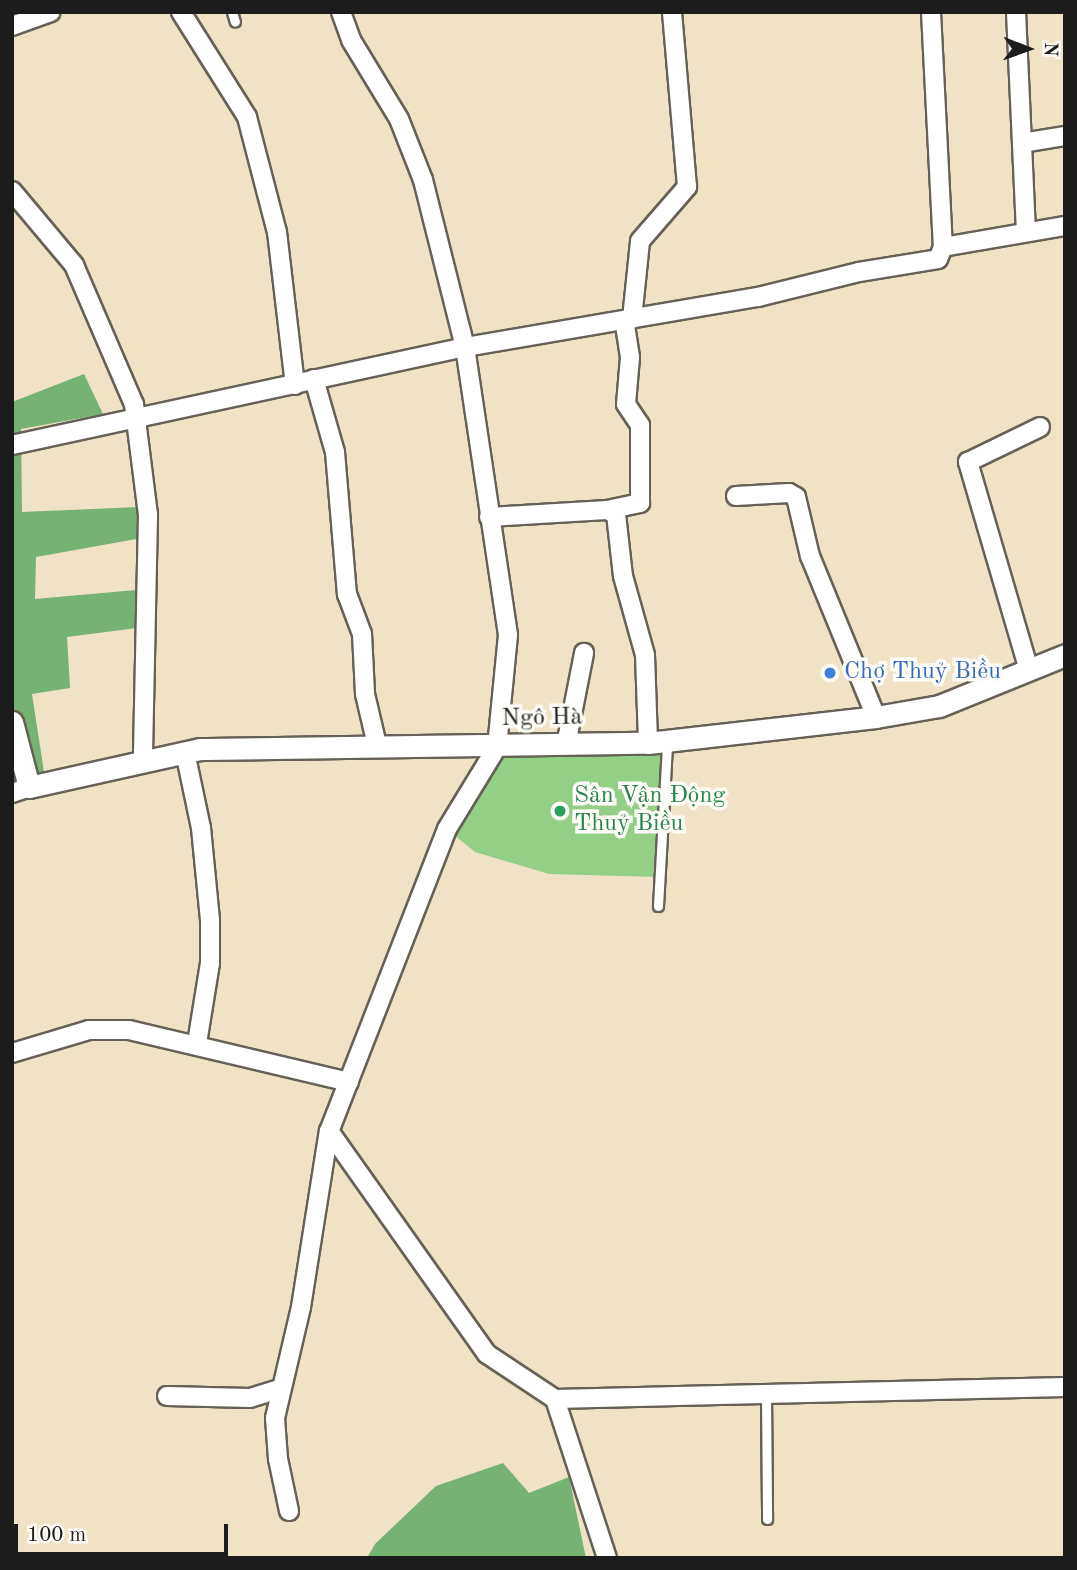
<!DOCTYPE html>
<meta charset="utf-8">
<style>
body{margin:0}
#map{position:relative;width:1077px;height:1570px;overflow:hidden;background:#f0e2c5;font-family:"Old Standard TT",serif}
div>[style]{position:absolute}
.green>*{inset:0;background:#93cf84}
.forest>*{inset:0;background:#76b272}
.roads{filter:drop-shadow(2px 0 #666157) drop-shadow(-2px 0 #666157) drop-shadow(0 2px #666157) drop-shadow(0 -2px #666157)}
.service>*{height:9px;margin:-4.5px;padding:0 4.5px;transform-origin:4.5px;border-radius:4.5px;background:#fff}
.minor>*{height:18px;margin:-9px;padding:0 9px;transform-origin:9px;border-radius:9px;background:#fff}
.tertiary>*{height:21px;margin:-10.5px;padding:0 10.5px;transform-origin:10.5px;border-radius:10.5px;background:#fff}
.dots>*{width:19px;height:19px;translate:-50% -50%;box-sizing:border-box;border:4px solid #fdfcf7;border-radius:50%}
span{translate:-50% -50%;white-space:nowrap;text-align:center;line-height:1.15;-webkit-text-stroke:7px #fdfcf7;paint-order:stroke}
.shop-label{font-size:24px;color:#366cbe}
.left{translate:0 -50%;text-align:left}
.street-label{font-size:24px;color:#1c1c1c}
.leisure-label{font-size:24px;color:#27864d}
.frame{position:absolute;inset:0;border:14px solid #1c1c1c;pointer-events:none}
.north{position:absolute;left:993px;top:14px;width:70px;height:70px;-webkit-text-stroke:5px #fdfcf7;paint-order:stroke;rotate:91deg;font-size:19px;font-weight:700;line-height:28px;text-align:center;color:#1c1c1c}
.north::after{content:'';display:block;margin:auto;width:24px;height:32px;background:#1c1c1c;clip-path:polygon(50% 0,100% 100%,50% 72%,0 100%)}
.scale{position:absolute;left:14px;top:1524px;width:214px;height:32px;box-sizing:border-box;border:4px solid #1c1c1c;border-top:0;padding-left:9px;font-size:21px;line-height:24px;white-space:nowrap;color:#1c1c1c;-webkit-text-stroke:5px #fdfcf7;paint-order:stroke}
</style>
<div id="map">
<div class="green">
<div style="clip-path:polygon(667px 741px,660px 877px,549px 874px,475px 852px,447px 829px,497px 747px)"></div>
</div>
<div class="forest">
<div style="clip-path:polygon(84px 374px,103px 414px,21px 429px,22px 512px,139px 507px,142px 538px,36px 557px,35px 599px,136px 590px,137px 628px,67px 637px,70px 688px,32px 694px,44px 772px,12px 782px,12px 402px)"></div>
<div style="clip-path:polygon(503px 1463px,529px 1493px,569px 1477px,586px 1558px,367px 1558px,375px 1544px,436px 1486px)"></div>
</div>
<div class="roads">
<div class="service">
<div style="left:232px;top:12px;width:10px;rotate:73deg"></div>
<div style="left:658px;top:906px;width:163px;rotate:-86.8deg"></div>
<div style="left:766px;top:1394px;width:125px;rotate:89.5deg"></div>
</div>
<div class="minor">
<div style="left:181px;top:12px;width:124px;rotate:57.8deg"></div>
<div style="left:247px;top:117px;width:119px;rotate:75.4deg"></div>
<div style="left:277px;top:232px;width:154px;rotate:83.3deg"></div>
<div style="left:341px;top:12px;width:30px;rotate:70deg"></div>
<div style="left:351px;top:40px;width:92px;rotate:58.7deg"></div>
<div style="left:399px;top:119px;width:66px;rotate:68.5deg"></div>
<div style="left:423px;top:180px;width:172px;rotate:75.9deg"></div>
<div style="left:465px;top:347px;width:291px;rotate:81.5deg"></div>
<div style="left:508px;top:635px;width:113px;rotate:95.6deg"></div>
<div style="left:497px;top:747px;width:96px;rotate:121.4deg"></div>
<div style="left:447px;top:829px;width:324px;rotate:111.3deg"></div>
<div style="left:329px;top:1131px;width:273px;rotate:54.7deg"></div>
<div style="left:487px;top:1354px;width:82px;rotate:33.5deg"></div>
<div style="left:555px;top:1399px;width:510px;rotate:-1.35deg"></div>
<div style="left:931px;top:12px;width:235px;rotate:87.1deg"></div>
<div style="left:1016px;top:12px;width:219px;rotate:87.4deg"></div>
<div style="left:12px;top:26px;width:41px;rotate:-19.7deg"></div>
<div style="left:1022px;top:143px;width:44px;rotate:-9.2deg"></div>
<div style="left:12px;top:191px;width:97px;rotate:50deg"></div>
<div style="left:74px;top:265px;width:151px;rotate:66.7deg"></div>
<div style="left:134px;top:404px;width:112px;rotate:82.8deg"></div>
<div style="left:148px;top:515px;width:245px;rotate:91.2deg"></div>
<div style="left:632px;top:319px;width:78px;rotate:-84.1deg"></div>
<div style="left:640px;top:241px;width:72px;rotate:-49deg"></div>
<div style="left:687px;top:187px;width:176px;rotate:-94.9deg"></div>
<div style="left:314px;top:379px;width:76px;rotate:74deg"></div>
<div style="left:335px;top:452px;width:143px;rotate:85.2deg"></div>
<div style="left:347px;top:594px;width:43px;rotate:69.4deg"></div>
<div style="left:362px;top:634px;width:60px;rotate:87.1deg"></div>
<div style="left:365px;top:694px;width:52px;rotate:76.8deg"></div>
<div style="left:12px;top:445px;width:463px;rotate:-12.2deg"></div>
<div style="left:465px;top:347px;width:297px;rotate:-9.7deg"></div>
<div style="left:758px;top:297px;width:104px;rotate:-13.9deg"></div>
<div style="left:859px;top:272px;width:80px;rotate:-9.3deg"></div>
<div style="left:938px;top:259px;width:13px;rotate:-67deg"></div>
<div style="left:943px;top:247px;width:124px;rotate:-9.8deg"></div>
<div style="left:736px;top:496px;width:53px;rotate:-3.2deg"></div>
<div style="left:789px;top:493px;width:8px;rotate:30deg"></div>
<div style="left:796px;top:497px;width:61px;rotate:76.7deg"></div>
<div style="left:810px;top:556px;width:174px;rotate:67.7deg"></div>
<div style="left:607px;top:510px;width:34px;rotate:-12deg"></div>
<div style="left:640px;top:503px;width:78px;rotate:-90deg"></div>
<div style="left:640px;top:425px;width:25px;rotate:-124deg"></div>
<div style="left:626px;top:404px;width:47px;rotate:-85.1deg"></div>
<div style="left:630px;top:357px;width:36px;rotate:-99deg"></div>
<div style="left:489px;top:517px;width:118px;rotate:-3.4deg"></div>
<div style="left:607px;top:510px;width:10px;rotate:24deg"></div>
<div style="left:616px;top:514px;width:62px;rotate:83.6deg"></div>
<div style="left:623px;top:576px;width:82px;rotate:74.4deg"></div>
<div style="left:645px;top:655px;width:88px;rotate:88deg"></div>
<div style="left:1028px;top:667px;width:214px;rotate:-106.3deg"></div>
<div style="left:968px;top:462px;width:80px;rotate:-25.9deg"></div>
<div style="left:566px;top:745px;width:94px;rotate:-78.9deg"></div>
<div style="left:185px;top:752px;width:78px;rotate:78.1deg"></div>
<div style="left:201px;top:828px;width:92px;rotate:84.4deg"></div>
<div style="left:210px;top:920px;width:43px;rotate:90deg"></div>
<div style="left:210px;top:963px;width:81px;rotate:99.2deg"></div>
<div style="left:12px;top:793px;width:18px;rotate:-19deg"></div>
<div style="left:12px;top:1053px;width:80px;rotate:-16.6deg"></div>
<div style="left:89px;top:1030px;width:40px"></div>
<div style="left:129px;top:1030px;width:226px;rotate:13.3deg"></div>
<div style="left:167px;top:1396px;width:83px;rotate:1.4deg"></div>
<div style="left:250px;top:1398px;width:31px;rotate:-17deg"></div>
<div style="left:555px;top:1399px;width:167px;rotate:71.9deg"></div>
<div style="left:289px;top:1511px;width:53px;rotate:-101.9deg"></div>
<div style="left:278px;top:1459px;width:41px;rotate:-94.2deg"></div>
<div style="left:275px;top:1418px;width:114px;rotate:-76.8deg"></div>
<div style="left:301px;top:1307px;width:178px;rotate:-81deg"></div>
</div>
<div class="tertiary">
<div style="left:12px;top:722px;width:67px;rotate:75.3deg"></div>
<div style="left:29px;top:787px;width:175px;rotate:-12.5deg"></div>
<div style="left:200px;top:749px;width:448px;rotate:-0.8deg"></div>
<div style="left:648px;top:743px;width:229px;rotate:-6.5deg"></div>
<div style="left:876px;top:717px;width:64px;rotate:-9.9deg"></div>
<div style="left:939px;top:706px;width:136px;rotate:-22deg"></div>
</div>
</div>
<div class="dots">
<div style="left:830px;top:673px;background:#3f7fe0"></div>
<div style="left:560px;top:811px;background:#2e9e5b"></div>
</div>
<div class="shop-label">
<span class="left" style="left:844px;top:673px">Chợ Thuỷ Biều</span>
</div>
<div class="street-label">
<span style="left:542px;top:719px;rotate:-1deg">Ngô Hà</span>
</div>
<div class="leisure-label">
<span class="left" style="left:574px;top:811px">Sân Vận Động<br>Thuỷ Biều</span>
</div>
<div class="frame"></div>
<div class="north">N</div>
<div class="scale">100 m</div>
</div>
